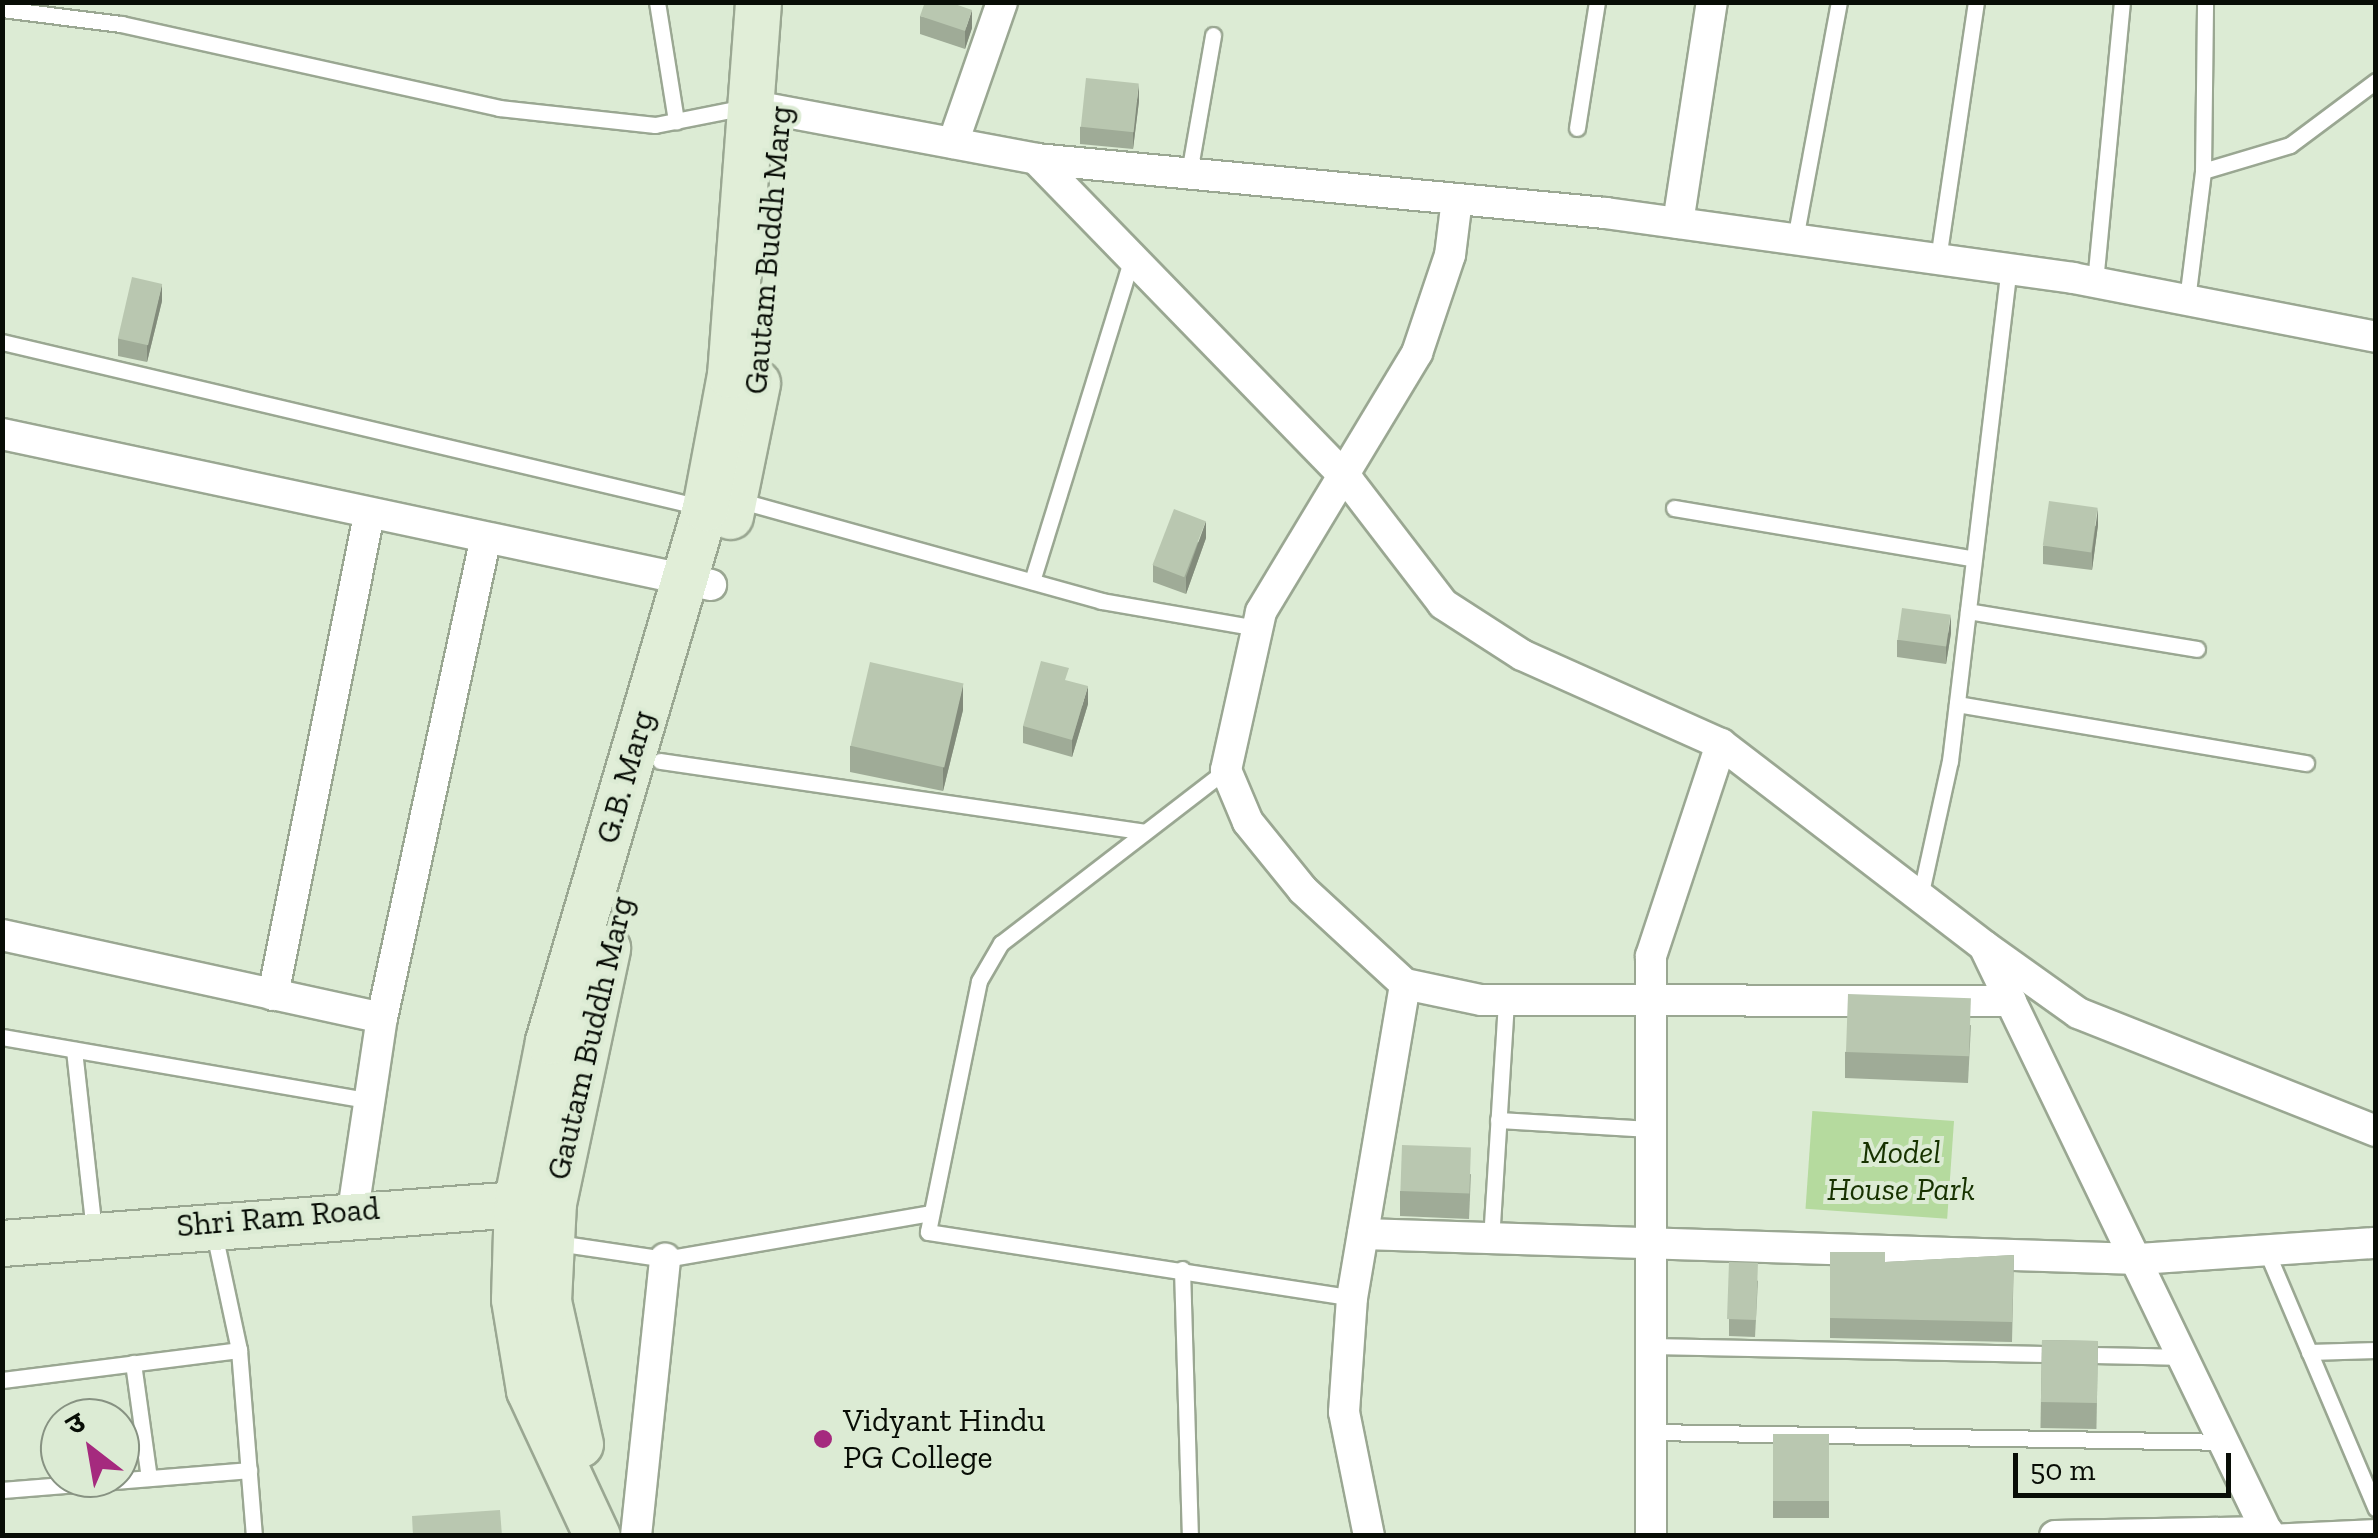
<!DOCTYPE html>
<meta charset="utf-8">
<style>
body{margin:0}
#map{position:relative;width:2378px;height:1538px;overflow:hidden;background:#dcebd4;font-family:"Zilla Slab","Noto Sans Devanagari",serif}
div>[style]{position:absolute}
.green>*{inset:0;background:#b5da9e;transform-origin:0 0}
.roads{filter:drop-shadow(2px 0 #9aa792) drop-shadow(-2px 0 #9aa792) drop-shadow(0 2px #9aa792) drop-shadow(0 -2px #9aa792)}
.lane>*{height:15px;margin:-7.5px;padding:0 7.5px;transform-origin:7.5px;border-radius:7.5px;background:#fff}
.street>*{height:30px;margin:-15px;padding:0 15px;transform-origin:15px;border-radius:15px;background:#fff}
.secondary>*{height:45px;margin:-22.5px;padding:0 22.5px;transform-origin:22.5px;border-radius:22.5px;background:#e1eed8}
.wall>*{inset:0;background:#9fab97;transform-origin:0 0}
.shaded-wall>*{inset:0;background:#828b7b}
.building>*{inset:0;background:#b9c7b0;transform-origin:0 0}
.dots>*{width:28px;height:28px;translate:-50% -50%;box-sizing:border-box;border:5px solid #dcebd4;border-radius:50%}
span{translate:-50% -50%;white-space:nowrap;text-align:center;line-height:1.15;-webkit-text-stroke:8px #dcebd4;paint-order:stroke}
.street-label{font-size:32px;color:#080d06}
.park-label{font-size:32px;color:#173200;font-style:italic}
.poi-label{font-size:32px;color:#080d06}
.left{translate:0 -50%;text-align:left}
.frame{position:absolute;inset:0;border:5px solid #080d06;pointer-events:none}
.north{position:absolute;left:40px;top:1398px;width:100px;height:100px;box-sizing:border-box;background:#dcebd4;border:2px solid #879282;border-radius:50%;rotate:329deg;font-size:28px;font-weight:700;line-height:40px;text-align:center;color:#080d06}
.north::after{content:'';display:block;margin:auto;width:35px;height:45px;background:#a52a7e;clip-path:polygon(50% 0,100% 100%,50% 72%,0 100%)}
.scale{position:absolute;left:2013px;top:1453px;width:218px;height:45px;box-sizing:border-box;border:5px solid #080d06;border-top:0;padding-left:12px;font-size:30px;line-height:35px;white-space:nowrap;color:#080d06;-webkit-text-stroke:8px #dcebd4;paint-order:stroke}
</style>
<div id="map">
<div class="green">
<div style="left:1954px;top:1121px;width:98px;height:142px;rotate:94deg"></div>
</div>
<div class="roads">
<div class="lane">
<div style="left:657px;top:2px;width:121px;rotate:80.9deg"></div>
<div style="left:2px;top:9px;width:120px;rotate:7.2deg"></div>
<div style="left:121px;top:24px;width:387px;rotate:12.5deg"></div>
<div style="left:499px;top:108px;width:157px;rotate:6.2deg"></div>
<div style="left:655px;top:125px;width:93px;rotate:-11.2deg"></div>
<div style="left:1577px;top:128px;width:128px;rotate:-81deg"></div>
<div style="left:2203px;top:171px;width:91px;rotate:-16.6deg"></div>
<div style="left:2290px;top:145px;width:107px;rotate:-36.7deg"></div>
<div style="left:1189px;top:173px;width:140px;rotate:-80.1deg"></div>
<div style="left:1795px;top:239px;width:241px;rotate:-79.5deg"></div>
<div style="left:1938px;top:259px;width:260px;rotate:-81.6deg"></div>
<div style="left:2095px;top:282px;width:281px;rotate:-84.5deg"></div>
<div style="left:2187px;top:300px;width:130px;rotate:-82.9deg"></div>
<div style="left:2203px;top:171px;width:169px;rotate:-89.3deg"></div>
<div style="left:2px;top:342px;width:718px;rotate:13.28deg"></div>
<div style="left:738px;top:500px;width:377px;rotate:15.5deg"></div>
<div style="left:1101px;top:601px;width:159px;rotate:9.8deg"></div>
<div style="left:1674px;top:508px;width:304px;rotate:9.6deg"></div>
<div style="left:1032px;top:581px;width:338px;rotate:-72.8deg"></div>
<div style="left:1968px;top:611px;width:232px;rotate:9.4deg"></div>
<div style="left:1957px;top:704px;width:354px;rotate:9.6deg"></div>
<div style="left:660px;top:761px;width:490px;rotate:8.3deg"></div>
<div style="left:1226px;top:770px;width:284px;rotate:142.4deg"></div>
<div style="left:1001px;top:943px;width:44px;rotate:120.1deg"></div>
<div style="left:979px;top:981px;width:256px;rotate:101.5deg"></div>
<div style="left:928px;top:1232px;width:429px;rotate:8.8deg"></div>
<div style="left:1920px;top:897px;width:139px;rotate:-77.6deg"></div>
<div style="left:1950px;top:761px;width:496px;rotate:-83.2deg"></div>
<div style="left:2px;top:1037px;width:375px;rotate:9.8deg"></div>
<div style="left:74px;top:1050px;width:182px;rotate:83.7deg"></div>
<div style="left:1498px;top:1120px;width:153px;rotate:3.4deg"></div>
<div style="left:214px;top:1233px;width:120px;rotate:77.9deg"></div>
<div style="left:239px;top:1350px;width:187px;rotate:85.4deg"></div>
<div style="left:1491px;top:1240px;width:241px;rotate:-86.4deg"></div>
<div style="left:557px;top:1243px;width:109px;rotate:8.4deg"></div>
<div style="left:665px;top:1259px;width:269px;rotate:-9.8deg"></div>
<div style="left:2266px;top:1250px;width:281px;rotate:67deg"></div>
<div style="left:1182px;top:1269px;width:267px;rotate:88.3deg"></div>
<div style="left:1651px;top:1346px;width:533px;rotate:1.18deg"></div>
<div style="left:2309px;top:1352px;width:67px;rotate:-1.7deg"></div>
<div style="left:133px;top:1363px;width:116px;rotate:82.1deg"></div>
<div style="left:2px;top:1380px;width:239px;rotate:-7.2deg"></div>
<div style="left:1651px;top:1432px;width:576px;rotate:0.99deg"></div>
<div style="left:2px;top:1490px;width:248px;rotate:-4.6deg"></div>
<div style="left:2268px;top:1532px;width:108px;rotate:-2.7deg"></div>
</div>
<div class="street">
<div style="left:754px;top:106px;width:287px;rotate:10.6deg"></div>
<div style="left:1036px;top:159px;width:448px;rotate:45.8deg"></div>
<div style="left:1348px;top:480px;width:156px;rotate:52.5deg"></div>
<div style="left:1443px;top:604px;width:94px;rotate:32.8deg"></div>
<div style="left:1522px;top:655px;width:218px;rotate:24.1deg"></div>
<div style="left:1721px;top:744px;width:332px;rotate:37.5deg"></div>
<div style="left:1984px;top:946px;width:655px;rotate:64.22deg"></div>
<div style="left:953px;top:143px;width:149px;rotate:-70.8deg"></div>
<div style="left:1036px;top:159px;width:572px;rotate:5.42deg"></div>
<div style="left:1605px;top:213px;width:472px;rotate:7.9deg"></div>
<div style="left:2073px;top:278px;width:309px;rotate:11deg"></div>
<div style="left:1457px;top:199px;width:56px;rotate:97.1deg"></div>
<div style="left:1450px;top:255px;width:103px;rotate:108.6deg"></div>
<div style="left:1417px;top:353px;width:302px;rotate:121.1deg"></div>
<div style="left:1261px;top:612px;width:162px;rotate:102.5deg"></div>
<div style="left:1226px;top:770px;width:56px;rotate:67.1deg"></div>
<div style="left:1248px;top:822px;width:87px;rotate:51deg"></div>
<div style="left:1303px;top:890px;width:139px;rotate:42.7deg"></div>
<div style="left:1405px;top:984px;width:78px;rotate:11.9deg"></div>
<div style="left:1481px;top:1000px;width:530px;rotate:0.11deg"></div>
<div style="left:1678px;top:223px;width:224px;rotate:-81.3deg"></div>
<div style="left:2px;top:434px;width:725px;rotate:12.02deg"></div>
<div style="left:2px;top:935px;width:389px;rotate:12.3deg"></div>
<div style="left:1987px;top:948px;width:112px;rotate:35.5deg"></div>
<div style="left:2078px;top:1013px;width:321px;rotate:21.6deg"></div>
<div style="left:273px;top:995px;width:490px;rotate:-78.7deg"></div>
<div style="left:353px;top:1211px;width:195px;rotate:-81.5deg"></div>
<div style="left:382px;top:1018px;width:490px;rotate:-77.8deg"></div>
<div style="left:1363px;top:1234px;width:776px;rotate:1.85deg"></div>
<div style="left:2139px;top:1259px;width:238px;rotate:-3.9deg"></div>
<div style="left:636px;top:1536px;width:279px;rotate:-84deg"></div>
<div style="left:1369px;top:1536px;width:126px;rotate:-101.4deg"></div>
<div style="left:1344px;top:1412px;width:114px;rotate:-86deg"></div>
<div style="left:1352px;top:1298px;width:318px;rotate:-80.4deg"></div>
<div style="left:1651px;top:1536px;width:580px;rotate:-90deg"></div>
<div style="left:1651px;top:956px;width:223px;rotate:-71.7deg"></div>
<div style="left:2055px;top:1536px;width:213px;rotate:-1.1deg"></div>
</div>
<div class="secondary">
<div style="left:730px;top:516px;width:136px;rotate:-78.5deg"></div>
<div style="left:2px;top:1243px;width:543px;rotate:-4.33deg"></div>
<div style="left:580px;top:1444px;width:147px;rotate:-102.6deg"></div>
<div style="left:548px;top:1301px;width:98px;rotate:-87.1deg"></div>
<div style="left:553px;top:1203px;width:261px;rotate:-78deg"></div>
<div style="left:597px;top:1536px;width:161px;rotate:-115deg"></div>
<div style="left:529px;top:1390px;width:92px;rotate:-99.4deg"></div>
<div style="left:514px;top:1299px;width:100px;rotate:-88.3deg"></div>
<div style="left:517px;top:1199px;width:161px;rotate:-78.9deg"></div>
<div style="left:548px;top:1041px;width:556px;rotate:-73.59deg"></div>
<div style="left:705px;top:508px;width:135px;rotate:-79.4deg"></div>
<div style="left:730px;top:375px;width:374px;rotate:-85.7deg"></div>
</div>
</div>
<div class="wall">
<div style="clip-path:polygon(920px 16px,972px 28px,965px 49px,920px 34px)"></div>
<div style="clip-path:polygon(1139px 101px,1133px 149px,1080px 144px,1080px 127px)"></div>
<div style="clip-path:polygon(162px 301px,147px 362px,118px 356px,118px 338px)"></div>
<div style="clip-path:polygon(2098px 525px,2092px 570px,2043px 564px,2043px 546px)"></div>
<div style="clip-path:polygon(1206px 538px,1186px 594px,1153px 582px,1153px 565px)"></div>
<div style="clip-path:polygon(1951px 633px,1946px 664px,1897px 657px,1897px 640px)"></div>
<div style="clip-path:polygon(1088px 704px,1072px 757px,1023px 743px,1023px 726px)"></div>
<div style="clip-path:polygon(963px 710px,943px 791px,850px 772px,850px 746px)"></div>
<div style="clip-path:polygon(1971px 1025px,1968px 1083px,1845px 1078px,1845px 1052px)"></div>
<div style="clip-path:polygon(1471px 1174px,1469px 1219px,1400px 1216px,1400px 1191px)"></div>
<div style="clip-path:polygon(1830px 1252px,1885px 1262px,2014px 1255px,2012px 1342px,1830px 1338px)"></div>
<div style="clip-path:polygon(1729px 1262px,1758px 1281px,1755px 1337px,1729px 1336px)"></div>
<div style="left:2042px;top:1340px;width:56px;height:88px;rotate:1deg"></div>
<div style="left:1773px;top:1434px;width:56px;height:84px"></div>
</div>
<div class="shaded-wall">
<div style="clip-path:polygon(972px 10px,972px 28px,965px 49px,965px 31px)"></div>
<div style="clip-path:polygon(1139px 84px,1139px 101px,1133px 149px,1133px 132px)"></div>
<div style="clip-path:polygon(162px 284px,162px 301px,147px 362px,147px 345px)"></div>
<div style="clip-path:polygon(2098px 508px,2098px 525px,2092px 570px,2092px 552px)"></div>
<div style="clip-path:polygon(1206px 521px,1206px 538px,1186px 594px,1186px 577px)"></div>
<div style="clip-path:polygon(1951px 615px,1951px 633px,1946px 664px,1946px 647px)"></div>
<div style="clip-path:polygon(963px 684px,963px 710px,943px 791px,943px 765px)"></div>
<div style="clip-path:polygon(1088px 686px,1088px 704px,1072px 757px,1072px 740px)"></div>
</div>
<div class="building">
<div style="clip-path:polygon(925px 2px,949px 2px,972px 10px,965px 31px,920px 16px)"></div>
<div style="left:1086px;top:78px;width:53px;height:49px;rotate:6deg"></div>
<div style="left:132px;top:277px;width:31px;height:63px;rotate:13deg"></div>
<div style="left:2049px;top:501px;width:49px;height:45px;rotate:8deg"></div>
<div style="left:1174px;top:509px;width:34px;height:60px;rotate:21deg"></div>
<div style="left:1902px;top:608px;width:49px;height:32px;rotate:8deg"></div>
<div style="clip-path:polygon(1041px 661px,1069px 668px,1065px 680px,1088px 686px,1072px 740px,1023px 726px)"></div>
<div style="left:870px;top:662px;width:96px;height:86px;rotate:13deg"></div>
<div style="left:1848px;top:994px;width:123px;height:58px;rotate:2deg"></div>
<div style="left:1402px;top:1145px;width:69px;height:46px;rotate:2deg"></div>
<div style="clip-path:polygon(1830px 1252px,1885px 1252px,1885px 1262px,2014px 1255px,2012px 1322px,1830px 1318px)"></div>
<div style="left:1729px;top:1262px;width:29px;height:57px;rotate:2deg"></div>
<div style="left:2042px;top:1340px;width:56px;height:62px;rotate:1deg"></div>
<div style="left:1773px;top:1434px;width:56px;height:67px"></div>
<div style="clip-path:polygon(500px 1510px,502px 1536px,413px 1536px,412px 1516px)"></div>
</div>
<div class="dots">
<div style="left:823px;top:1439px;background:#a52a7e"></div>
</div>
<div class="street-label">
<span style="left:768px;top:250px;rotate:-85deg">Gautam Buddh Marg</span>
<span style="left:625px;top:777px;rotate:-74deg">G.B. Marg</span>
<span style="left:590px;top:1038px;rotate:-77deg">Gautam Buddh Marg</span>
<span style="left:278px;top:1217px;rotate:-5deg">Shri Ram Road</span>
</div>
<div class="park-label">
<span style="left:1901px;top:1171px">Model<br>House Park</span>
</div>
<div class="poi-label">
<span class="left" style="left:843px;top:1439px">Vidyant Hindu<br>PG College</span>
</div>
<div class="frame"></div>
<div class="north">उ</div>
<div class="scale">50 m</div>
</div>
